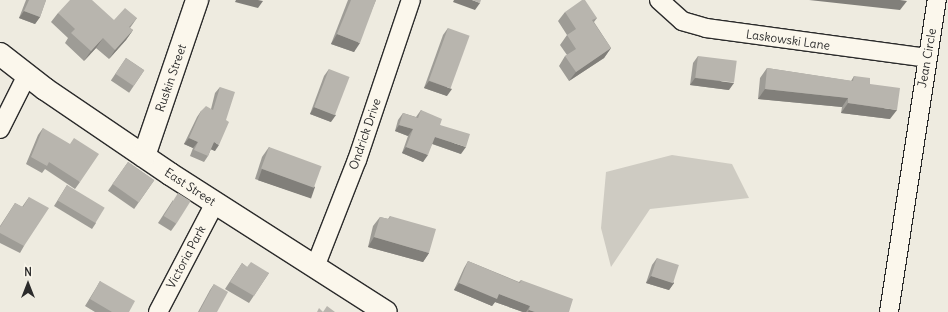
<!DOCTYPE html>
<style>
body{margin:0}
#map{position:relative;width:948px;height:312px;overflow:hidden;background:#eeebe0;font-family:Delius,sans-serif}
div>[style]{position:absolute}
.green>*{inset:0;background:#cecbc2}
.roads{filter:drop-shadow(1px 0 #2b2b2b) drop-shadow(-1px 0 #2b2b2b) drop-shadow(0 1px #2b2b2b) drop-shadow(0 -1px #2b2b2b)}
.street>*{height:18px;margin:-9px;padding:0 9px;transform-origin:9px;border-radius:9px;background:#fbf7ec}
.secondary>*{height:22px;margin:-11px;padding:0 11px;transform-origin:11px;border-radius:11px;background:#fbf7ec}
.wall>*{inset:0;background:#9e9c96;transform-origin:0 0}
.shaded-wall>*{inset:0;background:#817f7a;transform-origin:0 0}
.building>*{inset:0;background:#b8b5ae;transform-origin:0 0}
span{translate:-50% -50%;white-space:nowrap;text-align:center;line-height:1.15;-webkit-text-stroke:3px #fbf7ec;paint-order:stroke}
.street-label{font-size:12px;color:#2b2b2b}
.north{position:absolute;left:8px;top:264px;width:40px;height:40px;-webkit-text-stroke:3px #fbf7ec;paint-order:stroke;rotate:0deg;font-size:11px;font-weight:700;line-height:16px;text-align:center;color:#2b2b2b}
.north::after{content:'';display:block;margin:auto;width:14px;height:18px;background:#2b2b2b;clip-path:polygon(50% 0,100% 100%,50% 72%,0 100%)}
</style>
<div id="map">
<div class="green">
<div style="clip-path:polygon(672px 155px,732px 164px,749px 198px,650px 209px,611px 267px,601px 228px,606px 172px)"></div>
</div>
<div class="roads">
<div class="street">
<div style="left:659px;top:0;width:31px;rotate:42deg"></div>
<div style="left:682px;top:21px;width:25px;rotate:16deg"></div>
<div style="left:706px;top:28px;width:223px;rotate:7.7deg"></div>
<div style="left:0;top:129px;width:60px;rotate:-63.4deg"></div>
<div style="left:315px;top:267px;width:115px;rotate:-68.6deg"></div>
<div style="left:357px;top:160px;width:169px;rotate:-71.4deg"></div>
<div style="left:158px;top:312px;width:123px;rotate:-62.4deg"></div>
<div style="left:889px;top:312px;width:316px;rotate:-81.3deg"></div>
</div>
<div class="secondary">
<div style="left:0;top:54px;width:57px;rotate:37.9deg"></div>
<div style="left:45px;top:89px;width:151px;rotate:34.2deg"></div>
<div style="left:170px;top:174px;width:256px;rotate:32.6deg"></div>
<div style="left:144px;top:156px;width:165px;rotate:-71.2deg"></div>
</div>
</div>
<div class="wall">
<div style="clip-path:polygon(26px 0,46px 0,40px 17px,35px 24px,19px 18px)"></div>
<div style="clip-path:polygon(348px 0,376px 0,354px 52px,331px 44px)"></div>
<div style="clip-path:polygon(565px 12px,597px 18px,594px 22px,611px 48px,604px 58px,569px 81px,559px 66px,565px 56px,567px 55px,560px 45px,567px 35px,558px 21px)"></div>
<div style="clip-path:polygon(58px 13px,114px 20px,137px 18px,130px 28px,133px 30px,126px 40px,109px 59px,96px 48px,84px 61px,65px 43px,68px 38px,51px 22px)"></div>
<div style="clip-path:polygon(448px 28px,447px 96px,424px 88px,443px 35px)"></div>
<div style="clip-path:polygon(698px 56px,729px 90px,690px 85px,693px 63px)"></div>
<div style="left:126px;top:58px;width:22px;height:27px;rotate:34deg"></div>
<div style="clip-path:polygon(767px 68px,851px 81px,854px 76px,870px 84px,890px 119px,841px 113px,842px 107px,758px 99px,760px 78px)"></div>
<div style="clip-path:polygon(329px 69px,331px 122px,310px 114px,324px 76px)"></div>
<div style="clip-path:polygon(220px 87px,215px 151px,211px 149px,208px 156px,204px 162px,190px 156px,193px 148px,184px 144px,197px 117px,201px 111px,211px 109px,215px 93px)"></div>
<div style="clip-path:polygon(421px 110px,440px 125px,461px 154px,432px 144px,423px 162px,402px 153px,408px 136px,395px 131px,398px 120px,403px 113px,416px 117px)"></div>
<div style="clip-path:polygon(43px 128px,80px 182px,75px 189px,45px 169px,42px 173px,26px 164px,38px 135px)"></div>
<div style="clip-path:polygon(269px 147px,315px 187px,308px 197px,255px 179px,262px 157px)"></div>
<div style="left:128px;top:162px;width:32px;height:35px;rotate:35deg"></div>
<div style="clip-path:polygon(67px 185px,96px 223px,92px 229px,54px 206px)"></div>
<div style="clip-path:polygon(29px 197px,24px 246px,20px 253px,0 243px,0 226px,15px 203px,22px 207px)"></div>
<div style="clip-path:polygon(173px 200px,176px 224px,171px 231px,158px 223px)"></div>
<div style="clip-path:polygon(390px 216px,429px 253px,423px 262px,368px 247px,373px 226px,380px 217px,388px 219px)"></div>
<div style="clip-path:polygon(657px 258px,674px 283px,669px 290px,646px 283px,652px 265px)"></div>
<div style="clip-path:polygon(468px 261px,519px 282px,521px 280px,569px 312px,523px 312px,495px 302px,492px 306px,454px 290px,464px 268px)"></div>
<div style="clip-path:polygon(242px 263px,247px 267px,269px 273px,249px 303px,225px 289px)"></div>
<div style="clip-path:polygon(100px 281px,129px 312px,95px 312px,85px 306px,96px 288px)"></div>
<div style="clip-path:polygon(214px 284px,217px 312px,198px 312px,210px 290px)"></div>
</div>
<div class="shaded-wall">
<div style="clip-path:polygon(236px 0,258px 0,263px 1px,258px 8px,235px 2px)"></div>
<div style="clip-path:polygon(454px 0,472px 0,480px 3px,475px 10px,453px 2px)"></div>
<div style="clip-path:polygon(809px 0,900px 0,907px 1px,900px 10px)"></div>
<div style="clip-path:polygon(24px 11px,40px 17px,35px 24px,19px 18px)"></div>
<div style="clip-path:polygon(133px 30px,126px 40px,109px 59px,115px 50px)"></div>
<div style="clip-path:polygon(337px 34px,360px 43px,354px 52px,331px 44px)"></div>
<div style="clip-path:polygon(103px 38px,96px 48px,84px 61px,91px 51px)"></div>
<div style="clip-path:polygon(611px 48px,604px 58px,569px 81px,576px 72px)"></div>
<div style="clip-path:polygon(695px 78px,734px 83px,729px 90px,690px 85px)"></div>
<div style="clip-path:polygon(429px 81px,452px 89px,447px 96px,424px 88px)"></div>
<div style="clip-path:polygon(765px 89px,848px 98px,842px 107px,758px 99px)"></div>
<div style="clip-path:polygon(848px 103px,897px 110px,890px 119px,841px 113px)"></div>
<div style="clip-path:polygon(314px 107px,336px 115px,331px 122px,310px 114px)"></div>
<div style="clip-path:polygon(399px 125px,413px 129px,408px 136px,395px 131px)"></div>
<div style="clip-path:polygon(435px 137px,466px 147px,461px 154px,430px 143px)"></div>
<div style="clip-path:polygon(189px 138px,198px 142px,193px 148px,184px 144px)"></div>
<div style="clip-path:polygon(214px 142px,219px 145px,215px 151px,210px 149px)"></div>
<div style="clip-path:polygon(406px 147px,428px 155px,423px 162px,402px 153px)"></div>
<div style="left:262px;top:169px;width:56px;height:12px;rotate:19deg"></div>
<div style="clip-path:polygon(374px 237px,429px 253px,423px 262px,368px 247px)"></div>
<div style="clip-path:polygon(651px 276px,674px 283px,669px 290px,646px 283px)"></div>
<div style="clip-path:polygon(459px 283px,499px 294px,530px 306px,526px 312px,523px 312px,495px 302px,492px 306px,454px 290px)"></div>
<div style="clip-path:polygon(529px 310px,535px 312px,528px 312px)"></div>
</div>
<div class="building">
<div style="clip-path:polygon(29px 0,46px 0,40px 17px,24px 11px)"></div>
<div style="clip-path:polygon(70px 0,92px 0,114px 20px,125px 8px,137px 18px,129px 27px,133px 30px,115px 50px,103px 38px,91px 51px,71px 33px,75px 29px,58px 13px)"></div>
<div style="clip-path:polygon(351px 0,376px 0,360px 43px,337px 34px)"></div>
<div style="clip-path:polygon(472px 0,481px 0,480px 3px)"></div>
<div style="clip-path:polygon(582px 0,585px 0,597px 18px,592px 20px,611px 48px,576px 72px,565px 56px,576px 49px,567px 35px,576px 29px,565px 12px)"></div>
<div style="left:448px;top:28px;width:23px;height:56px;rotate:20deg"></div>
<div style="left:698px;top:56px;width:39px;height:22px;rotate:7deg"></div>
<div style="left:126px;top:58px;width:22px;height:19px;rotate:34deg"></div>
<div style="clip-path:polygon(767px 68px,853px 81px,854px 76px,870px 78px,870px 84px,900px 88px,897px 110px,848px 103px,848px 98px,765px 89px)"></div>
<div style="left:329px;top:69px;width:22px;height:41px;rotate:21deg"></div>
<div style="clip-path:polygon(220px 87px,235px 92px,226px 120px,229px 122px,219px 145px,214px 142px,208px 156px,194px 150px,198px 142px,189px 138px,201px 111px,206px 106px,213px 110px)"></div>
<div style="clip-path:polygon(421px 110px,442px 119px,440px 125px,470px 134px,466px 147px,435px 137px,428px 155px,406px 147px,413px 129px,399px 125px,403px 113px,418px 118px)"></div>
<div style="clip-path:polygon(43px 128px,70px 144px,74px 138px,99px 154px,80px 182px,49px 162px,47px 166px,31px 157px)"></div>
<div style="left:269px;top:147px;width:56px;height:23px;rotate:20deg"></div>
<div style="left:128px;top:162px;width:32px;height:27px;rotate:35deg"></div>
<div style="left:67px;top:185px;width:44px;height:18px;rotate:31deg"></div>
<div style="left:178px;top:193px;width:15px;height:27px;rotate:32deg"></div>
<div style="clip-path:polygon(29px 197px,49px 208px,24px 246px,0 233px,0 227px,15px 203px,23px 207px)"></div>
<div style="clip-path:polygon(390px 216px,436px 229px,429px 253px,374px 237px,380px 217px,389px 219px)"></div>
<div style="left:657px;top:258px;width:23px;height:19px;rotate:18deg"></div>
<div style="clip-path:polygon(468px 261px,520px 283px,521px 280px,573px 299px,569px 312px,535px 312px,529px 310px,530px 306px,499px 294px,497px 299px,459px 283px)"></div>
<div style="clip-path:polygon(251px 262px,269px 273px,254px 296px,230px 282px,242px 263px,247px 267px)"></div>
<div style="clip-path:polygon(100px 281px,135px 301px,129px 312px,112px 312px,90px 299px)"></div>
<div style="clip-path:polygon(214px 284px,228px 292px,217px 312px,199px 312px)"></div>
<div style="clip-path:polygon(327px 306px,335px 312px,317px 312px,319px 308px,323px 312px)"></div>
</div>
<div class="street-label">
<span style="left:788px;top:40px;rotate:8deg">Laskowski Lane</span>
<span style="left:927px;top:58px;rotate:-80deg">Jean Circle</span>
<span style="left:171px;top:78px;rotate:-71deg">Ruskin Street</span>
<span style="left:365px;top:134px;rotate:-71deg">Ondrick Drive</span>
<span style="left:190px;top:187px;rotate:33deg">East Street</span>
<span style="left:186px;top:257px;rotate:-62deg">Victoria Park</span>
</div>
<div class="north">N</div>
</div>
